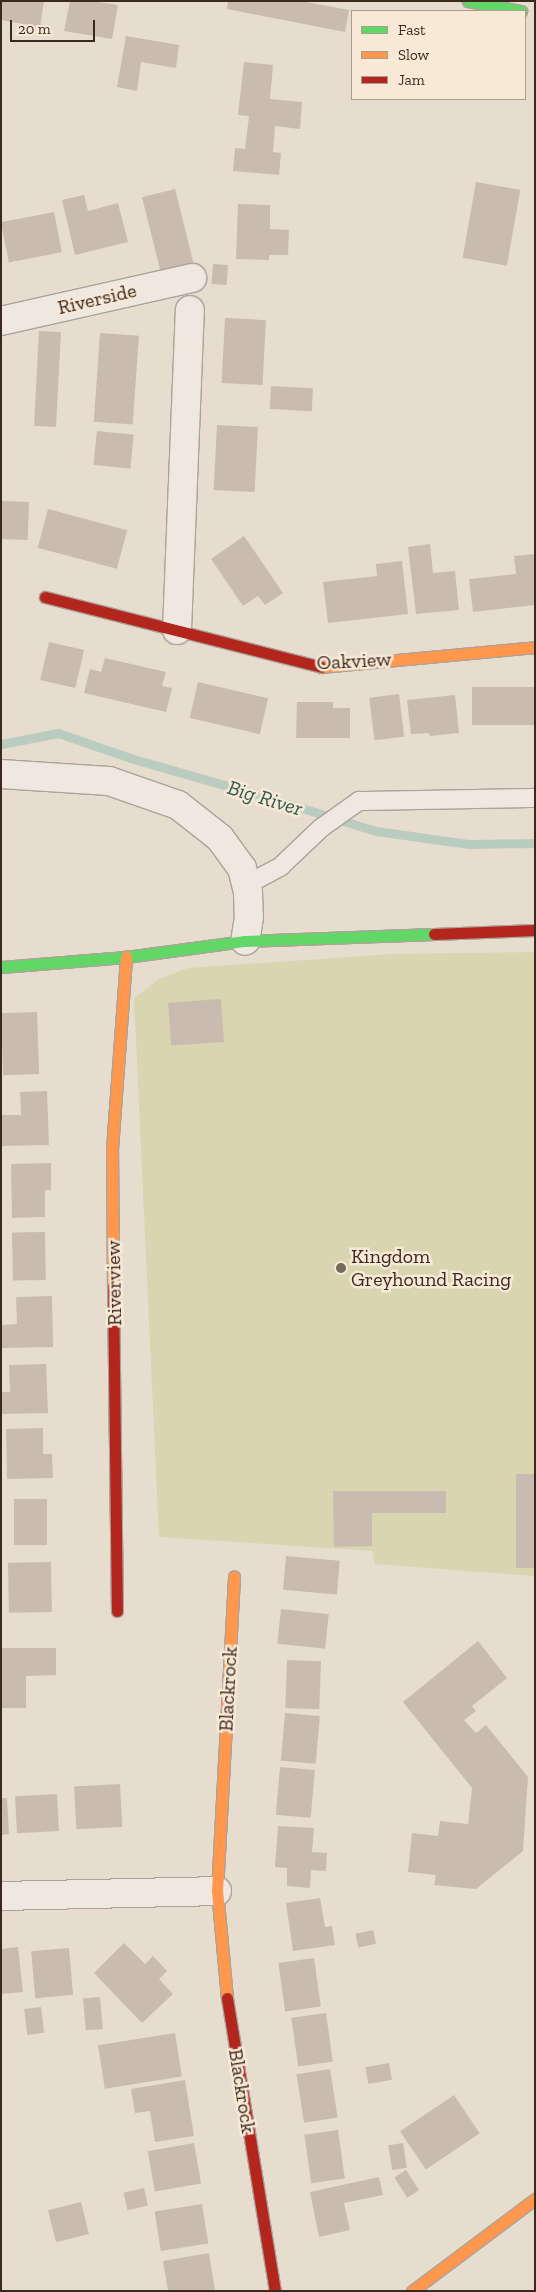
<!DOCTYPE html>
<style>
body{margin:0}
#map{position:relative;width:536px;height:2292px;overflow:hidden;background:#e6ddcf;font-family:"Zilla Slab",serif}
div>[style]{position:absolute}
.green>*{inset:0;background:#d9d5b1}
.stream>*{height:9px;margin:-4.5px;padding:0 4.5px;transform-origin:4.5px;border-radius:4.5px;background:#bacbbf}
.building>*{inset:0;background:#cabbb0;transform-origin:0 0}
.roads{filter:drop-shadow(1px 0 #aca298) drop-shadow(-1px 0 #aca298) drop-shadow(0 1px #aca298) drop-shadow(0 -1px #aca298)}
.lane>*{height:18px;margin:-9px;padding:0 9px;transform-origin:9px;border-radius:9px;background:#eee8e1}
.street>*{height:28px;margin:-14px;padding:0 14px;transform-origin:14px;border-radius:14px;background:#eee8e1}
.fast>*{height:11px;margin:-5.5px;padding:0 5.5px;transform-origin:5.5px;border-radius:5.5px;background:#63d668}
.slow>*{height:11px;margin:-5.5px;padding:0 5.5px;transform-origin:5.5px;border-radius:5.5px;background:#ff974d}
.jam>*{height:11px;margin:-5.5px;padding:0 5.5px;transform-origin:5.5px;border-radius:5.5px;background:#b3261e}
.dots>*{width:14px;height:14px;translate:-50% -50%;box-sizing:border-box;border:2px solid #f7e9d5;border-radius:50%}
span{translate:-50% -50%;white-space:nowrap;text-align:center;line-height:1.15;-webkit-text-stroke:5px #f7e9d5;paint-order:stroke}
.street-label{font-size:20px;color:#3b291f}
.poi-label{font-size:20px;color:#3b291f}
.left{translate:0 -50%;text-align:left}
.water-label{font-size:21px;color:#2e5b53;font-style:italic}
.frame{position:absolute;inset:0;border:2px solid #3b291f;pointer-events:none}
.legend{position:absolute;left:351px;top:10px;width:175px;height:90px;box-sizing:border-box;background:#f7e9d5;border:1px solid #ac9c8c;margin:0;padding:6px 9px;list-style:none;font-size:15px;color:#3b291f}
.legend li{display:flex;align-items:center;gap:10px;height:25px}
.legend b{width:25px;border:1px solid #ac9c8c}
.scale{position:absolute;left:10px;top:20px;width:85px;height:22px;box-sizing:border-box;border:2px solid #3b291f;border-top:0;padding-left:6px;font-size:15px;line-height:18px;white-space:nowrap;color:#3b291f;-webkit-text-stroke:4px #f7e9d5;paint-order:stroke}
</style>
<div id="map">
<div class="green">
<div style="clip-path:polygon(535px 952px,535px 1576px,375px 1564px,373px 1551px,159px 1537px,134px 998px,159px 979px,188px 968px,392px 954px)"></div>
</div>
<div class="stream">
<div style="left:1px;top:744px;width:58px;rotate:-10.9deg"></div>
<div style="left:58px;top:733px;width:76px;rotate:19.1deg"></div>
<div style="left:130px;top:758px;width:141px;rotate:16deg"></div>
<div style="left:266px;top:797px;width:115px;rotate:17.2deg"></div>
<div style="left:376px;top:831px;width:94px;rotate:8deg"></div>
<div style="left:469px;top:844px;width:66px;rotate:-0.9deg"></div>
</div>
<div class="building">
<div style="clip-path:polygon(1px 1px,44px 1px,40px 27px,1px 20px)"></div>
<div style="clip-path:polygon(70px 1px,92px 1px,118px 5px,112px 39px,64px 31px)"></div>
<div style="clip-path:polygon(228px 1px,301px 1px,349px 10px,345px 32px,227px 9px)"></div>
<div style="clip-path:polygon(126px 36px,179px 45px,176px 68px,141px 62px,137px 91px,117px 87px)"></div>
<div style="clip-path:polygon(244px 62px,273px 65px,270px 99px,302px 102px,300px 129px,275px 126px,273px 152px,281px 153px,279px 175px,233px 171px,235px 148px,245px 149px,249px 116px,238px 115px)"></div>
<div style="left:476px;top:182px;width:45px;height:77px;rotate:10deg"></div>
<div style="left:175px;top:189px;width:82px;height:34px;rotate:76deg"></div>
<div style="clip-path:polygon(84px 195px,88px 211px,118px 203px,128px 242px,75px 255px,62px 200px)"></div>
<div style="clip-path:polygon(238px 204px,270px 205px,270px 229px,289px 230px,288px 255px,269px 255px,269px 260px,236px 259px)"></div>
<div style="left:54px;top:212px;width:41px;height:54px;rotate:79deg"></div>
<div style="left:213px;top:264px;width:15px;height:20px;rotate:4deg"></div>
<div style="left:225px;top:318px;width:41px;height:65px;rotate:3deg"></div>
<div style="left:39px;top:331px;width:22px;height:95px;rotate:3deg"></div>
<div style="left:100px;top:333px;width:39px;height:89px;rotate:4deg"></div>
<div style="left:271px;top:386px;width:42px;height:23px;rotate:3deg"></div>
<div style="left:217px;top:425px;width:41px;height:65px;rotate:3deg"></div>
<div style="left:97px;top:431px;width:37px;height:34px;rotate:6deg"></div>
<div style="left:1px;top:501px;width:28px;height:38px;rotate:2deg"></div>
<div style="left:48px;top:509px;width:82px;height:40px;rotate:15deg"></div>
<div style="clip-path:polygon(244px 536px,283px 593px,265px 605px,258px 596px,243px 606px,211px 559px)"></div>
<div style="clip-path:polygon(430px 544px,433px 573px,455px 571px,459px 610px,416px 614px,408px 547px)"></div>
<div style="clip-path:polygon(535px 554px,535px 605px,473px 612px,469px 579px,516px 574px,514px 556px)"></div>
<div style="clip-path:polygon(402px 561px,408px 614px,328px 623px,323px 582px,377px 576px,376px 564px)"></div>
<div style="left:49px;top:642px;width:36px;height:39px;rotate:13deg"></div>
<div style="clip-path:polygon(105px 658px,166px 672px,162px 686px,172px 688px,166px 712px,84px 693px,90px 669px,101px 672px)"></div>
<div style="left:198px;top:682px;width:72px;height:37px;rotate:13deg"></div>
<div style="left:535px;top:687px;width:38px;height:63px;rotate:90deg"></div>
<div style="left:399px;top:694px;width:43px;height:30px;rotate:83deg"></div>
<div style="clip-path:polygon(455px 695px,459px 733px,430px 736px,429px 733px,411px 734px,407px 700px)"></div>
<div style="clip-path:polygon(297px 702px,333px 702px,333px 708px,350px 708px,350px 738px,296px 738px)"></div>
<div style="left:221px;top:999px;width:43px;height:53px;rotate:86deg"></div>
<div style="left:37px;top:1012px;width:62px;height:36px;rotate:88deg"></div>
<div style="clip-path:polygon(47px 1091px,49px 1145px,1px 1146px,1px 1115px,21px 1115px,20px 1092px)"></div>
<div style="clip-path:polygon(51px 1163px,51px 1190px,45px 1190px,45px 1217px,12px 1218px,11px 1164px)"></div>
<div style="left:45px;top:1232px;width:48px;height:33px;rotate:89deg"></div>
<div style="clip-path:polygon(52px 1296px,53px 1347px,1px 1348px,1px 1325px,17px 1324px,16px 1297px)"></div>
<div style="clip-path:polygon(46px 1364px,48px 1413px,1px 1414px,1px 1392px,10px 1392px,9px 1365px)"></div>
<div style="clip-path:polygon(43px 1428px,43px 1454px,52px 1454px,53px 1478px,7px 1479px,6px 1429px)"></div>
<div style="left:516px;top:1474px;width:19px;height:94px"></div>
<div style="clip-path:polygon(333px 1491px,446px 1491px,446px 1513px,372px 1513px,372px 1546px,334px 1547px)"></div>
<div style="left:14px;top:1499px;width:33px;height:46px"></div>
<div style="left:286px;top:1556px;width:54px;height:34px;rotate:5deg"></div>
<div style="left:51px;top:1562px;width:50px;height:43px;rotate:89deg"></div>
<div style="left:281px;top:1609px;width:48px;height:35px;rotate:6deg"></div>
<div style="clip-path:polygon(478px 1641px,507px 1678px,472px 1706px,476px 1711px,464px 1720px,476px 1733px,486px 1725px,528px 1777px,523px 1851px,476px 1889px,434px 1885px,436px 1875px,408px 1872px,412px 1833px,438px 1836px,440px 1821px,468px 1824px,472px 1788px,403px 1702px)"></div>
<div style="clip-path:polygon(1px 1648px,56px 1648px,56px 1675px,26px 1676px,26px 1708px,1px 1708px)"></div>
<div style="left:287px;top:1660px;width:34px;height:48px;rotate:2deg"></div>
<div style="left:285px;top:1713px;width:35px;height:48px;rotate:5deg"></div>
<div style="left:280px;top:1767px;width:35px;height:48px;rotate:5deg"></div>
<div style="left:120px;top:1784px;width:43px;height:46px;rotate:87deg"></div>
<div style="left:57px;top:1794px;width:37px;height:42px;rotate:87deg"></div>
<div style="clip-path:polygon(1px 1798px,7px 1798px,9px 1834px,1px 1835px)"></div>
<div style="clip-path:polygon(278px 1826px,314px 1828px,312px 1852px,327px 1853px,326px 1871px,311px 1870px,310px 1888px,287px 1886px,287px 1868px,275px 1867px)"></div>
<div style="clip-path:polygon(320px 1898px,325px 1927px,332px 1926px,335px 1945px,293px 1951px,286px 1903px)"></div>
<div style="left:373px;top:1930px;width:14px;height:18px;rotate:78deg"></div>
<div style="clip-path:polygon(124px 1943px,145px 1964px,153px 1956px,167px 1971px,159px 1979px,173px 1994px,142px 2023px,94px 1973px)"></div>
<div style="clip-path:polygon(18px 1947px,23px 1992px,1px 1994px,1px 1949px)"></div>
<div style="left:69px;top:1948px;width:47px;height:38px;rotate:85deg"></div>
<div style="left:314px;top:1958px;width:49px;height:36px;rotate:82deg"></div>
<div style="left:100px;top:1997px;width:32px;height:17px;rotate:85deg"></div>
<div style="left:41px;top:2007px;width:26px;height:17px;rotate:83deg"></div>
<div style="left:326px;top:2013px;width:49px;height:35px;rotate:82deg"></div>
<div style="left:175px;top:2033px;width:44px;height:78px;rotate:81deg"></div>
<div style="left:389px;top:2063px;width:17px;height:24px;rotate:80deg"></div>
<div style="left:330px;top:2069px;width:49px;height:34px;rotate:81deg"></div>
<div style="clip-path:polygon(185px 2080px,194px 2136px,155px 2142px,150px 2111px,135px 2113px,131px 2089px)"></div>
<div style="left:454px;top:2095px;width:46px;height:65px;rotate:56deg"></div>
<div style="left:338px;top:2130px;width:49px;height:34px;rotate:82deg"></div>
<div style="left:194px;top:2143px;width:41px;height:47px;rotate:80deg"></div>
<div style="left:403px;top:2143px;width:25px;height:15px;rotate:81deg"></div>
<div style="left:406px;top:2170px;width:24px;height:14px;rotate:57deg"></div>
<div style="clip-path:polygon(379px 2177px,383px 2195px,344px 2203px,350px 2230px,319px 2237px,310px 2192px)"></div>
<div style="left:144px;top:2188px;width:18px;height:21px;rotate:77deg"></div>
<div style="left:81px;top:2202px;width:33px;height:34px;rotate:76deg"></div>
<div style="left:202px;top:2204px;width:40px;height:48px;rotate:81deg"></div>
<div style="clip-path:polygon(209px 2253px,215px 2291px,168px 2291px,163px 2261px)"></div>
</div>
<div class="roads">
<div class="lane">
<div style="left:246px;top:885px;width:40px;rotate:-28deg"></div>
<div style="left:281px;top:866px;width:55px;rotate:-43.5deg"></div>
<div style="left:321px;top:828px;width:47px;rotate:-35.4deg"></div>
<div style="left:359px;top:801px;width:176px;rotate:-1deg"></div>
</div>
<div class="street">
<div style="left:1px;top:321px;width:196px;rotate:-12.7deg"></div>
<div style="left:177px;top:630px;width:320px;rotate:-87.7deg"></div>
<div style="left:1px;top:774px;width:108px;rotate:3.7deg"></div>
<div style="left:109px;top:781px;width:73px;rotate:19.2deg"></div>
<div style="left:178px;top:805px;width:53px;rotate:38.2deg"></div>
<div style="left:220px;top:838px;width:37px;rotate:54deg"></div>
<div style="left:242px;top:868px;width:25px;rotate:76deg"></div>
<div style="left:248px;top:892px;width:25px;rotate:88deg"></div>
<div style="left:249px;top:917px;width:24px;rotate:99deg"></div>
<div style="left:1px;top:1896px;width:216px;rotate:-1.3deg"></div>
</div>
<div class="fast">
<div style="left:468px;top:1px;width:54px;rotate:10.7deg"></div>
<div style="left:1px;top:967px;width:125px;rotate:-4.6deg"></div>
<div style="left:126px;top:957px;width:120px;rotate:-7.7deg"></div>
<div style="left:245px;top:941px;width:189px;rotate:-2.1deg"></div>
</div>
<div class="slow">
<div style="left:321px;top:667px;width:215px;rotate:-5.3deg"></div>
<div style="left:113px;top:1286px;width:137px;rotate:-90.4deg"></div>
<div style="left:112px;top:1149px;width:193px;rotate:-85.8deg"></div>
<div style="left:227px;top:1998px;width:107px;rotate:-95.3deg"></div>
<div style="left:217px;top:1891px;width:315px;rotate:-86.9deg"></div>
<div style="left:412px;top:2291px;width:154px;rotate:-36.8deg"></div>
</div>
<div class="jam">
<div style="left:45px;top:597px;width:285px;rotate:14.2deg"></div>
<div style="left:434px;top:934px;width:101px;rotate:-2.3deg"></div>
<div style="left:113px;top:1286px;width:325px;rotate:89.3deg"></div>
<div style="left:227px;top:1998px;width:297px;rotate:80.7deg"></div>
</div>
</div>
<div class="dots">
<div style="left:341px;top:1268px;background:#77685d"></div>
</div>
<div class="street-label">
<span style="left:97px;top:299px;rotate:-13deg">Riverside</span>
<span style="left:354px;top:661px;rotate:-3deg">Oakview</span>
<span style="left:114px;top:1283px;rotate:-91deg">Riverview</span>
<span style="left:228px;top:1689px;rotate:-87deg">Blackrock</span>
<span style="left:242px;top:2091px;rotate:81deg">Blackrock</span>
</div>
<div class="poi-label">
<span class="left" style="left:351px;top:1268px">Kingdom<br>Greyhound Racing</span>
</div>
<div class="water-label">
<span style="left:265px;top:798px;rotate:17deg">Big River</span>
</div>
<div class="frame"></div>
<ul class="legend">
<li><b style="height:6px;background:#63d668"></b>Fast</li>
<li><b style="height:6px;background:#ff974d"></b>Slow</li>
<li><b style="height:6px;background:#b3261e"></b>Jam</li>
</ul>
<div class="scale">20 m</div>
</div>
